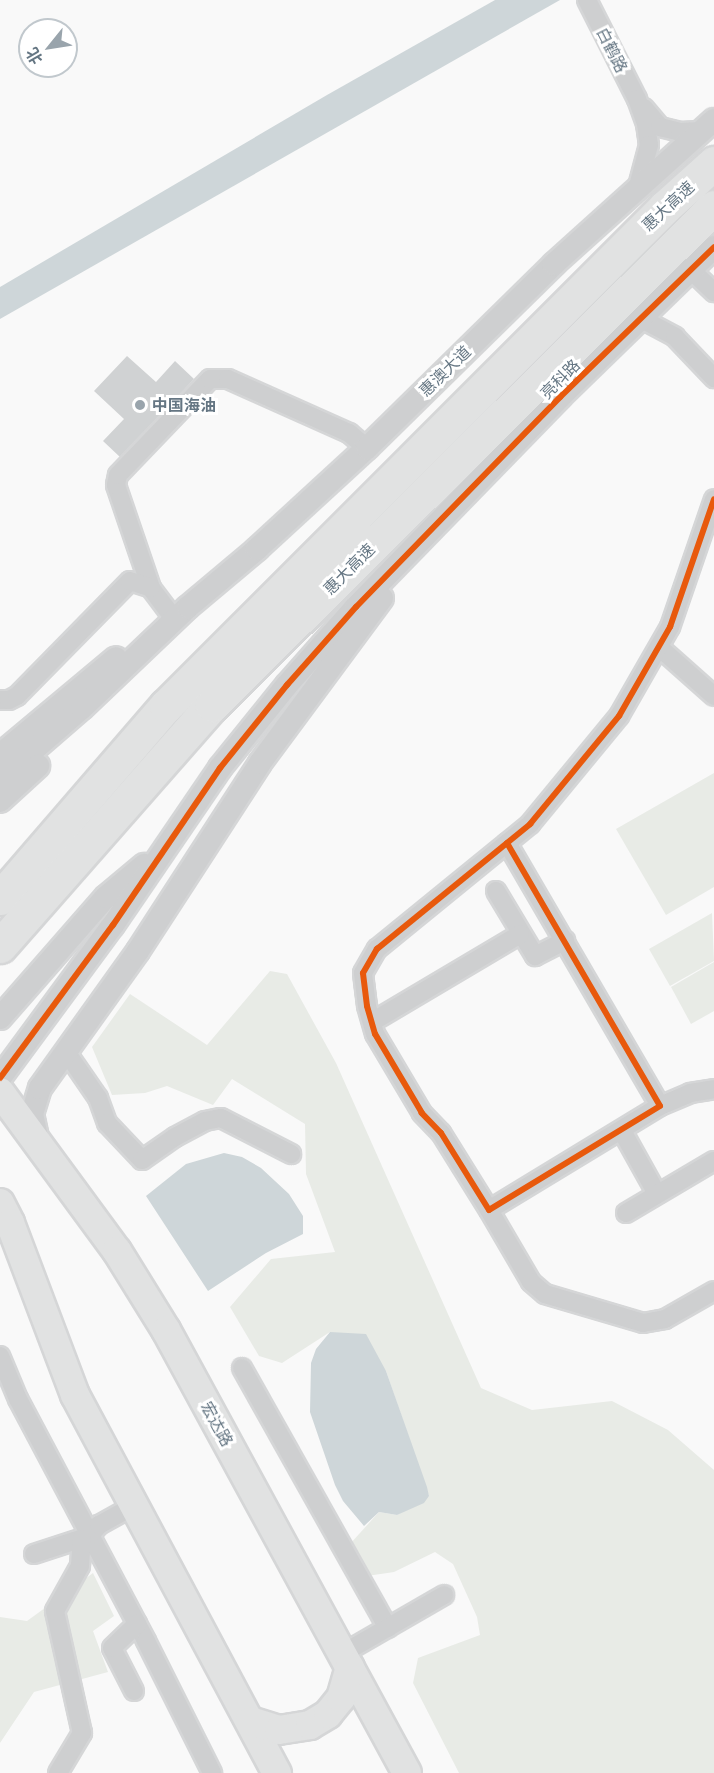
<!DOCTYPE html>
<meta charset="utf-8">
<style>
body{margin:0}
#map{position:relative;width:714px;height:1773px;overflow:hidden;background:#f9f9f9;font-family:Inter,"Noto Sans SC",sans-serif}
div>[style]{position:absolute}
.green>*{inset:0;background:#e8ebe6}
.water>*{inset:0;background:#ced6d9}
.building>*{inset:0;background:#d0d2d3}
.roads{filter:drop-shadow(2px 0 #d5d6d7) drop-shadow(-2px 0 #d5d6d7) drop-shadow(0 2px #d5d6d7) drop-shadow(0 -2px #d5d6d7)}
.minor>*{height:18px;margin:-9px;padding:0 9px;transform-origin:9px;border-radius:9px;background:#cecfd0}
.tertiary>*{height:22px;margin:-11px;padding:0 11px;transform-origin:11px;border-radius:11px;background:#cecfd0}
.primary>*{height:28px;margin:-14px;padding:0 14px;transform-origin:14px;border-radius:14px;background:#e1e2e2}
.motorway>*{height:33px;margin:-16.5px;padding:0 16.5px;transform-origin:16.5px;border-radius:16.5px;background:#e1e2e2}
.cycleway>*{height:6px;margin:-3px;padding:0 3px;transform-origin:3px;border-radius:3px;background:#e8590c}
.dots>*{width:16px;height:16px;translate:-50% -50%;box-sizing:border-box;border:3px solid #fff;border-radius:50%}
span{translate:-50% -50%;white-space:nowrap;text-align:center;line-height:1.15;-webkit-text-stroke:6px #fff;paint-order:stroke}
.street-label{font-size:16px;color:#657683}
.poi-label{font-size:16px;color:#657683;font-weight:700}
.left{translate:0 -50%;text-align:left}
.north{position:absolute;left:18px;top:18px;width:60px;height:60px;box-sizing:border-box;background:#fff;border:2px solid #c1c8cd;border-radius:50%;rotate:240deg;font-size:16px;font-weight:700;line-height:24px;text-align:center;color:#657683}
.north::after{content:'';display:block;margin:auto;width:21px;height:27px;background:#99a4ac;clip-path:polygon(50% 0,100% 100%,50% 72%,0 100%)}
</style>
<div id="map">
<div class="green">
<div style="clip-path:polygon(714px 773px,714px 887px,666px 915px,616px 829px)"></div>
<div style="clip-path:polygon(712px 913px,714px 961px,670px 986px,649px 949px)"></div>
<div style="clip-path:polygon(714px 962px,714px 1011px,691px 1024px,671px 987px)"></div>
<div style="clip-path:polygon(270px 971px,287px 974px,336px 1063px,481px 1388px,532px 1410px,612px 1401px,668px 1430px,714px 1470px,714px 1773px,459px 1773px,413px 1683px,418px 1658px,480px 1635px,477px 1617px,453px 1564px,435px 1552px,394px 1572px,367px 1576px,350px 1544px,379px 1512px,397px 1515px,429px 1496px,386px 1371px,330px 1332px,282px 1363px,259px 1356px,230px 1307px,271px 1259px,335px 1252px,306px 1174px,305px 1124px,232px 1079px,213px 1105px,167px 1086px,145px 1093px,112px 1095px,92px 1047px,130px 994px,207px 1045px)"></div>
<div style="clip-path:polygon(93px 1573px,114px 1616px,93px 1631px,108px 1672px,34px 1692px,0 1743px,0 1617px,27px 1621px)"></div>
</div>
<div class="water">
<div style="clip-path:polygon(495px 0,560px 0,0 319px,0 287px,327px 95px)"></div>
<div style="clip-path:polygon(224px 1153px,242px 1157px,261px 1168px,289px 1194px,303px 1216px,303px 1234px,266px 1253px,208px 1291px,146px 1196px,186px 1164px)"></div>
<div style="clip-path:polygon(330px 1332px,366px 1334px,386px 1371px,427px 1487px,429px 1496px,424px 1503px,397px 1515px,379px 1512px,364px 1526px,343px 1501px,335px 1485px,310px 1412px,311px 1363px,316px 1349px)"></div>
</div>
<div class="building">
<div style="clip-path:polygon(127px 356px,156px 382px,175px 361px,194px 379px,121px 458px,103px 441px,124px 419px,94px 391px)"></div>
</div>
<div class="roads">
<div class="minor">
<div style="left:587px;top:0;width:111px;rotate:63.2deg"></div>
<div style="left:637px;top:99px;width:27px;rotate:70deg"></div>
<div style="left:646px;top:124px;width:21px;rotate:82deg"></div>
<div style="left:649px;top:145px;width:47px;rotate:104.9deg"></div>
<div style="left:644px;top:108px;width:25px;rotate:50deg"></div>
<div style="left:660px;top:127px;width:21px;rotate:14deg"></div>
<div style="left:680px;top:132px;width:21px;rotate:-3deg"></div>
<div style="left:689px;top:268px;width:35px;rotate:44deg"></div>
<div style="left:640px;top:318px;width:40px;rotate:28deg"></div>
<div style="left:675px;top:337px;width:57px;rotate:46.4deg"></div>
<div style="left:175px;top:620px;width:40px;rotate:-127deg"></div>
<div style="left:151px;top:588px;width:109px;rotate:-108.8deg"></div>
<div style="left:116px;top:485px;width:10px;rotate:-79deg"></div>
<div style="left:118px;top:475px;width:133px;rotate:-46.2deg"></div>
<div style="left:210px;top:379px;width:18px"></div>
<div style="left:228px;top:379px;width:133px;rotate:24.1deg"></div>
<div style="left:349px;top:433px;width:23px;rotate:40deg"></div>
<div style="left:660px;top:648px;width:72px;rotate:41.6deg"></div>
<div style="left:0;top:700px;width:9px"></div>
<div style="left:9px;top:700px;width:9px;rotate:-27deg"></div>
<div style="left:17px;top:696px;width:161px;rotate:-45.5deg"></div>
<div style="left:130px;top:581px;width:22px;rotate:18deg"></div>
<div style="left:507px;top:843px;width:304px;rotate:59.8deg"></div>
<div style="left:660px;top:1106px;width:200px;rotate:148.7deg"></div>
<div style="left:489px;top:1210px;width:91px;rotate:-121.9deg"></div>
<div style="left:441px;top:1133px;width:28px;rotate:-134deg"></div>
<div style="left:422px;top:1113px;width:92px;rotate:-120.7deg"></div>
<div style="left:375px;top:1034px;width:29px;rotate:-106deg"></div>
<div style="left:367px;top:1006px;width:33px;rotate:-97deg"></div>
<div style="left:363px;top:973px;width:28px;rotate:-60deg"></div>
<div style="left:377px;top:949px;width:198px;rotate:-39.2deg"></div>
<div style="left:530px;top:824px;width:140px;rotate:-50.5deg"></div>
<div style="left:619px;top:716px;width:103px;rotate:-60.2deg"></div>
<div style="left:670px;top:627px;width:135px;rotate:-71deg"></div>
<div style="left:496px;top:891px;width:76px;rotate:59deg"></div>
<div style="left:535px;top:956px;width:34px;rotate:-27deg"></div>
<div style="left:372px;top:1022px;width:172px;rotate:-30.7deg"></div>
<div style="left:67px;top:1053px;width:55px;rotate:55.4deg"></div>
<div style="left:98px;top:1098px;width:27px;rotate:70deg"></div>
<div style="left:107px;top:1123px;width:51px;rotate:46.6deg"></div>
<div style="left:142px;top:1160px;width:40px;rotate:-34.9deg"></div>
<div style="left:175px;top:1137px;width:34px;rotate:-28deg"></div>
<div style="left:205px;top:1121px;width:16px;rotate:-11deg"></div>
<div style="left:221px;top:1118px;width:79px;rotate:27.2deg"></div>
<div style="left:660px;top:1106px;width:33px;rotate:-23deg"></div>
<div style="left:690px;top:1093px;width:24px;rotate:-9deg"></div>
<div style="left:622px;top:1131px;width:72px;rotate:60.9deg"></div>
<div style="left:489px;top:1210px;width:83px;rotate:59.7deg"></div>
<div style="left:531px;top:1282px;width:18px;rotate:41deg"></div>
<div style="left:545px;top:1294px;width:102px;rotate:16.5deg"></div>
<div style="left:643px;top:1323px;width:22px;rotate:-10deg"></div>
<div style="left:665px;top:1319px;width:56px;rotate:-29.7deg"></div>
<div style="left:626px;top:1213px;width:102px;rotate:-30.6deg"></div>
<div style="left:0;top:1356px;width:47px;rotate:67.3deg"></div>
<div style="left:18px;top:1399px;width:274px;rotate:62.1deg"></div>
<div style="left:146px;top:1641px;width:148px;rotate:63.4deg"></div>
<div style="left:242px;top:1368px;width:298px;rotate:60.7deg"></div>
<div style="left:34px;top:1554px;width:58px;rotate:-18.1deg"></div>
<div style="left:89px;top:1536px;width:15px;rotate:-48deg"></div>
<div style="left:99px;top:1525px;width:41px;rotate:-29.1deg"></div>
<div style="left:342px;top:1654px;width:118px;rotate:-30deg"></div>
<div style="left:134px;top:1691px;width:48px;rotate:-117.1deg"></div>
<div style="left:112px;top:1648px;width:35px;rotate:-44deg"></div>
<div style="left:58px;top:1773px;width:47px;rotate:-59deg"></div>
<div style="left:82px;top:1733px;width:125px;rotate:-102.5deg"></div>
<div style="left:55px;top:1611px;width:51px;rotate:-60.9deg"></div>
<div style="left:80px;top:1566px;width:27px;rotate:-86deg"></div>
</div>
<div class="tertiary">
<div style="left:0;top:755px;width:151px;rotate:-39.9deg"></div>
<div style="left:0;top:779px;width:108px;rotate:-40.9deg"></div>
<div style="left:82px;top:708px;width:146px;rotate:-43.6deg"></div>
<div style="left:188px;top:607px;width:90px;rotate:-40deg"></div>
<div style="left:257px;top:549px;width:149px;rotate:-42.6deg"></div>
<div style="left:367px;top:448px;width:262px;rotate:-44.5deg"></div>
<div style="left:554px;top:264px;width:215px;rotate:-42deg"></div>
<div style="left:0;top:801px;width:52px;rotate:-42.6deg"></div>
<div style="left:0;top:1018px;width:161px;rotate:-48.8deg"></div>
<div style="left:106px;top:897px;width:50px;rotate:-40.1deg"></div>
<div style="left:0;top:1078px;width:190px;rotate:-53.6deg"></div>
<div style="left:113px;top:925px;width:190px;rotate:-55.7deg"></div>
<div style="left:220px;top:768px;width:107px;rotate:-51.1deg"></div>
<div style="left:287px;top:685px;width:104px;rotate:-48.5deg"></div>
<div style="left:356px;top:607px;width:293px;rotate:-45.8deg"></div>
<div style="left:560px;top:397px;width:215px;rotate:-44.2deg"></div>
<div style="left:38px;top:1142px;width:29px;rotate:-102deg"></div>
<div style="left:32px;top:1114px;width:27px;rotate:-73deg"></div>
<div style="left:40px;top:1088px;width:168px;rotate:-54.4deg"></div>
<div style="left:138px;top:951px;width:224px;rotate:-57deg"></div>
<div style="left:260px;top:763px;width:205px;rotate:-53.5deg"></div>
</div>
<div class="primary">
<div style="left:0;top:1092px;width:197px;rotate:53.7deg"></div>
<div style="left:117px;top:1251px;width:93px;rotate:58.2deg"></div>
<div style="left:166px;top:1330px;width:504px;rotate:61.45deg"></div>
<div style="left:0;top:1203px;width:22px;rotate:63deg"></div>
<div style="left:10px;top:1223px;width:184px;rotate:69.3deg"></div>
<div style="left:75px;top:1395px;width:429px;rotate:61.9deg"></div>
<div style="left:250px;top:1721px;width:30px;rotate:17deg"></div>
<div style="left:279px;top:1730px;width:31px;rotate:-9deg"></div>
<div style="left:310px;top:1725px;width:21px;rotate:-31deg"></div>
<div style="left:328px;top:1714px;width:21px;rotate:-51deg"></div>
<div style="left:341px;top:1698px;width:32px;rotate:-74deg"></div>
</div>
<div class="motorway">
<div style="left:0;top:898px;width:254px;rotate:-49.2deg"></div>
<div style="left:166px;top:706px;width:706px;rotate:-45deg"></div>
<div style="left:665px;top:207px;width:66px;rotate:-41.9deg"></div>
<div style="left:0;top:946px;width:321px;rotate:-48.7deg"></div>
<div style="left:212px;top:705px;width:707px;rotate:-44.77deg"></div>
</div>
</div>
<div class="cycleway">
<div style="left:507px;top:843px;width:304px;rotate:59.8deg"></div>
<div style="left:660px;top:1106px;width:200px;rotate:148.7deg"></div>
<div style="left:489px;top:1210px;width:91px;rotate:-121.9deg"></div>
<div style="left:441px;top:1133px;width:28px;rotate:-134deg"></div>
<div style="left:422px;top:1113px;width:92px;rotate:-120.7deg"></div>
<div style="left:375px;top:1034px;width:29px;rotate:-106deg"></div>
<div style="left:367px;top:1006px;width:33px;rotate:-97deg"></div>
<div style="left:363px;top:973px;width:28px;rotate:-60deg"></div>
<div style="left:377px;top:949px;width:198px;rotate:-39.2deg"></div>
<div style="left:530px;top:824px;width:140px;rotate:-50.5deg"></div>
<div style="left:619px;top:716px;width:103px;rotate:-60.2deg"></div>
<div style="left:670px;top:627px;width:135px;rotate:-71deg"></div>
<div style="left:0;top:1078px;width:190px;rotate:-53.6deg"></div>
<div style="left:113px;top:925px;width:190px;rotate:-55.7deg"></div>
<div style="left:220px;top:768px;width:107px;rotate:-51.1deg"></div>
<div style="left:287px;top:685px;width:104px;rotate:-48.5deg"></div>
<div style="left:356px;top:607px;width:293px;rotate:-45.8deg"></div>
<div style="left:560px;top:397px;width:215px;rotate:-44.2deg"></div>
</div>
<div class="dots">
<div style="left:140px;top:405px;background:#99a4ac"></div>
</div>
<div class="street-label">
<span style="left:612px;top:50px;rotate:63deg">白鹤路</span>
<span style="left:668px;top:206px;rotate:-43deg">惠大高速</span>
<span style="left:445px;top:371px;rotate:-44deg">惠澳大道</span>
<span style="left:560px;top:379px;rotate:-45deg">亮科路</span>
<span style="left:349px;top:569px;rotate:-45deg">惠大高速</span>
<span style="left:217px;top:1424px;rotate:61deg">宏达路</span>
</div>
<div class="poi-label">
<span class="left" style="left:152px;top:405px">中国海油</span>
</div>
<div class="north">北</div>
</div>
